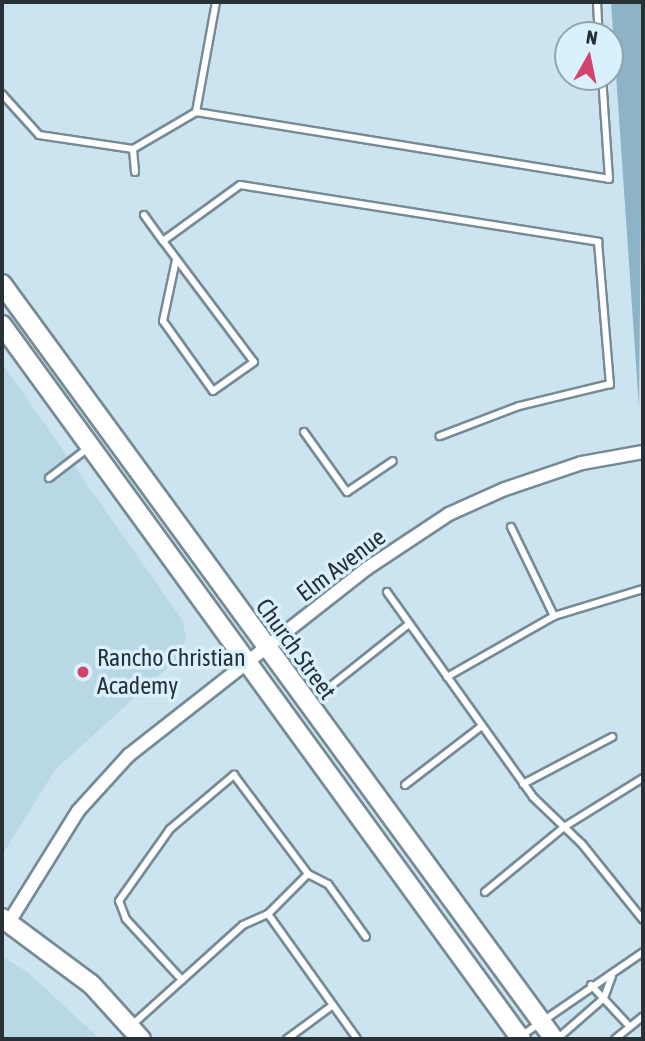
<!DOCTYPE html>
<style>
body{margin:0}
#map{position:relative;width:645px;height:1041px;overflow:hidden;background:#cce4ef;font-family:"Asap Condensed",sans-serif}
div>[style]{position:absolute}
.built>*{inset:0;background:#b8d8e6}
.green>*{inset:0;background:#8cb4c6}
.roads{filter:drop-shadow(2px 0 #768b96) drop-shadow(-2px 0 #768b96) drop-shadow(0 2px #768b96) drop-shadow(0 -2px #768b96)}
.lane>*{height:6px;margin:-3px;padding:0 3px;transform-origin:3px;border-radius:3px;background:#fff}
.street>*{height:12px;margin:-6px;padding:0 6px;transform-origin:6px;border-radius:6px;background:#fff}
.secondary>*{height:18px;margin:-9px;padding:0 9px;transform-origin:9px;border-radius:9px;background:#fff}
.dots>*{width:19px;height:19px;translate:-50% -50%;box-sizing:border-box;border:4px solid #d9f1fd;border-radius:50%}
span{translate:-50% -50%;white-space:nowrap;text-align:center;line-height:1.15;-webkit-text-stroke:7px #d9f1fd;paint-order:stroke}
.street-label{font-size:24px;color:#283136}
.poi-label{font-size:24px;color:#283136}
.left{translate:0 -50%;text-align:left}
.frame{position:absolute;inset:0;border:4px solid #283136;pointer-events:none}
.north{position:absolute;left:554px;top:21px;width:70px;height:70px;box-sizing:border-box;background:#d9f1fd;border:2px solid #92a4ad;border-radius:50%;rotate:9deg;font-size:19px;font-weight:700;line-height:28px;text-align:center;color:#283136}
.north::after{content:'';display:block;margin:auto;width:24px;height:32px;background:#d2446d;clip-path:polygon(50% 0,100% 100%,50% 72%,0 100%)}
</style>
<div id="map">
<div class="built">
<div style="clip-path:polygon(2px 363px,183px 621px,186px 639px,176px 660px,55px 770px,2px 855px)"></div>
<div style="clip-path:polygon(2px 956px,30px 974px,100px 1039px,2px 1039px)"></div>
</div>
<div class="green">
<div style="clip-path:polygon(611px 2px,643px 2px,639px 408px)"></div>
</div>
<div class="roads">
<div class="lane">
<div style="left:597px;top:2px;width:33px;rotate:87deg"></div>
<div style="left:2px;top:94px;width:55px;rotate:47.9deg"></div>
<div style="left:39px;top:135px;width:95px;rotate:8.5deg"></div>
<div style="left:133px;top:149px;width:73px;rotate:-30.4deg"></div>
<div style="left:196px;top:112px;width:112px;rotate:-79.7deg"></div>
<div style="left:196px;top:112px;width:418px;rotate:9.2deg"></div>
<div style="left:609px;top:179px;width:102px;rotate:-93.9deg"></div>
<div style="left:133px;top:149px;width:23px;rotate:85deg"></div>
<div style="left:144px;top:215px;width:32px;rotate:54deg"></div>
<div style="left:163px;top:241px;width:95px;rotate:-36deg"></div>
<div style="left:240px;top:185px;width:363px;rotate:9deg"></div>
<div style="left:598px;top:242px;width:143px;rotate:85.2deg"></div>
<div style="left:610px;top:384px;width:94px;rotate:166.4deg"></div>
<div style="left:519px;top:406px;width:85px;rotate:159.2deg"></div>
<div style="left:163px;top:241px;width:151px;rotate:53.1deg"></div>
<div style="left:254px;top:362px;width:50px;rotate:144.7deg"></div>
<div style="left:213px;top:391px;width:86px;rotate:-125.5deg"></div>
<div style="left:163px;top:321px;width:62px;rotate:-78deg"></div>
<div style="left:304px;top:432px;width:74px;rotate:54.4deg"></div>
<div style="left:347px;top:492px;width:55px;rotate:-34deg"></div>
<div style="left:49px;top:478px;width:49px;rotate:-37.6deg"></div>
<div style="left:511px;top:527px;width:99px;rotate:64.2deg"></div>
<div style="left:387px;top:592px;width:252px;rotate:54.5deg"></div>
<div style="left:533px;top:797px;width:68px;rotate:43.8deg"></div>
<div style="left:582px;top:844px;width:97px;rotate:51.2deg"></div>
<div style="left:447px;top:677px;width:123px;rotate:-29.7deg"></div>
<div style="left:554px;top:616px;width:93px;rotate:-16.9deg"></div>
<div style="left:332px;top:685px;width:98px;rotate:-38.4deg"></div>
<div style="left:523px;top:784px;width:101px;rotate:-27.8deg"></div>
<div style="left:405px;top:785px;width:97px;rotate:-37.5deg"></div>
<div style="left:308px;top:874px;width:22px;rotate:27deg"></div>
<div style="left:328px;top:884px;width:65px;rotate:54.4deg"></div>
<div style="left:485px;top:892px;width:102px;rotate:-39.4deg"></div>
<div style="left:564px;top:827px;width:93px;rotate:-31.8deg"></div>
<div style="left:182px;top:980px;width:83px;rotate:-132.6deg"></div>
<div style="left:126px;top:919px;width:19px;rotate:-111deg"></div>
<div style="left:119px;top:901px;width:88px;rotate:-54.7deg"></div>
<div style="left:170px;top:829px;width:84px;rotate:-40.2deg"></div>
<div style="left:234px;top:775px;width:124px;rotate:53.2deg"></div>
<div style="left:308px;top:874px;width:57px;rotate:135deg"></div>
<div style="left:591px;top:985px;width:57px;rotate:47.1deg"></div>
<div style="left:132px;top:1025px;width:149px;rotate:-42deg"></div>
<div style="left:243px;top:925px;width:27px;rotate:-24deg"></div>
<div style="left:268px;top:914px;width:153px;rotate:54.5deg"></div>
<div style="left:521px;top:1036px;width:148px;rotate:-34.5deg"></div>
<div style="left:287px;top:1039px;width:57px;rotate:-36.5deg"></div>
<div style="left:557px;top:1039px;width:62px;rotate:-41.1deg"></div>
<div style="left:604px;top:998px;width:23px;rotate:-70deg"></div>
<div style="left:615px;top:1039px;width:36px;rotate:-39deg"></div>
</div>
<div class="street">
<div style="left:9px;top:922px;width:131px;rotate:-58.1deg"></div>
<div style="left:78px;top:811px;width:76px;rotate:-47.7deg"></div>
<div style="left:129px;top:755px;width:301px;rotate:-38.1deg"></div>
<div style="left:366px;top:569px;width:100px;rotate:-33.5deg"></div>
<div style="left:449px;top:514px;width:61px;rotate:-24.1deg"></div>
<div style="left:505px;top:489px;width:81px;rotate:-18.7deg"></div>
<div style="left:582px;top:463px;width:62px;rotate:-10.2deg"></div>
</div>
<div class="secondary">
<div style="left:2px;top:284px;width:935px;rotate:53.83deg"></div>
<div style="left:2px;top:325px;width:883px;rotate:53.99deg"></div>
<div style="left:2px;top:918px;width:111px;rotate:36.6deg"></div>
<div style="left:91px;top:984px;width:74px;rotate:47.7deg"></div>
</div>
</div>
<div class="dots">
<div style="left:83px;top:672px;background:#d2446d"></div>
</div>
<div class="street-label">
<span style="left:341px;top:565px;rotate:-37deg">Elm Avenue</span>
<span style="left:296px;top:649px;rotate:54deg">Church Street</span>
</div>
<div class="poi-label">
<span class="left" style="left:97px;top:672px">Rancho Christian<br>Academy</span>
</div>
<div class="frame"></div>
<div class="north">N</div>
</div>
